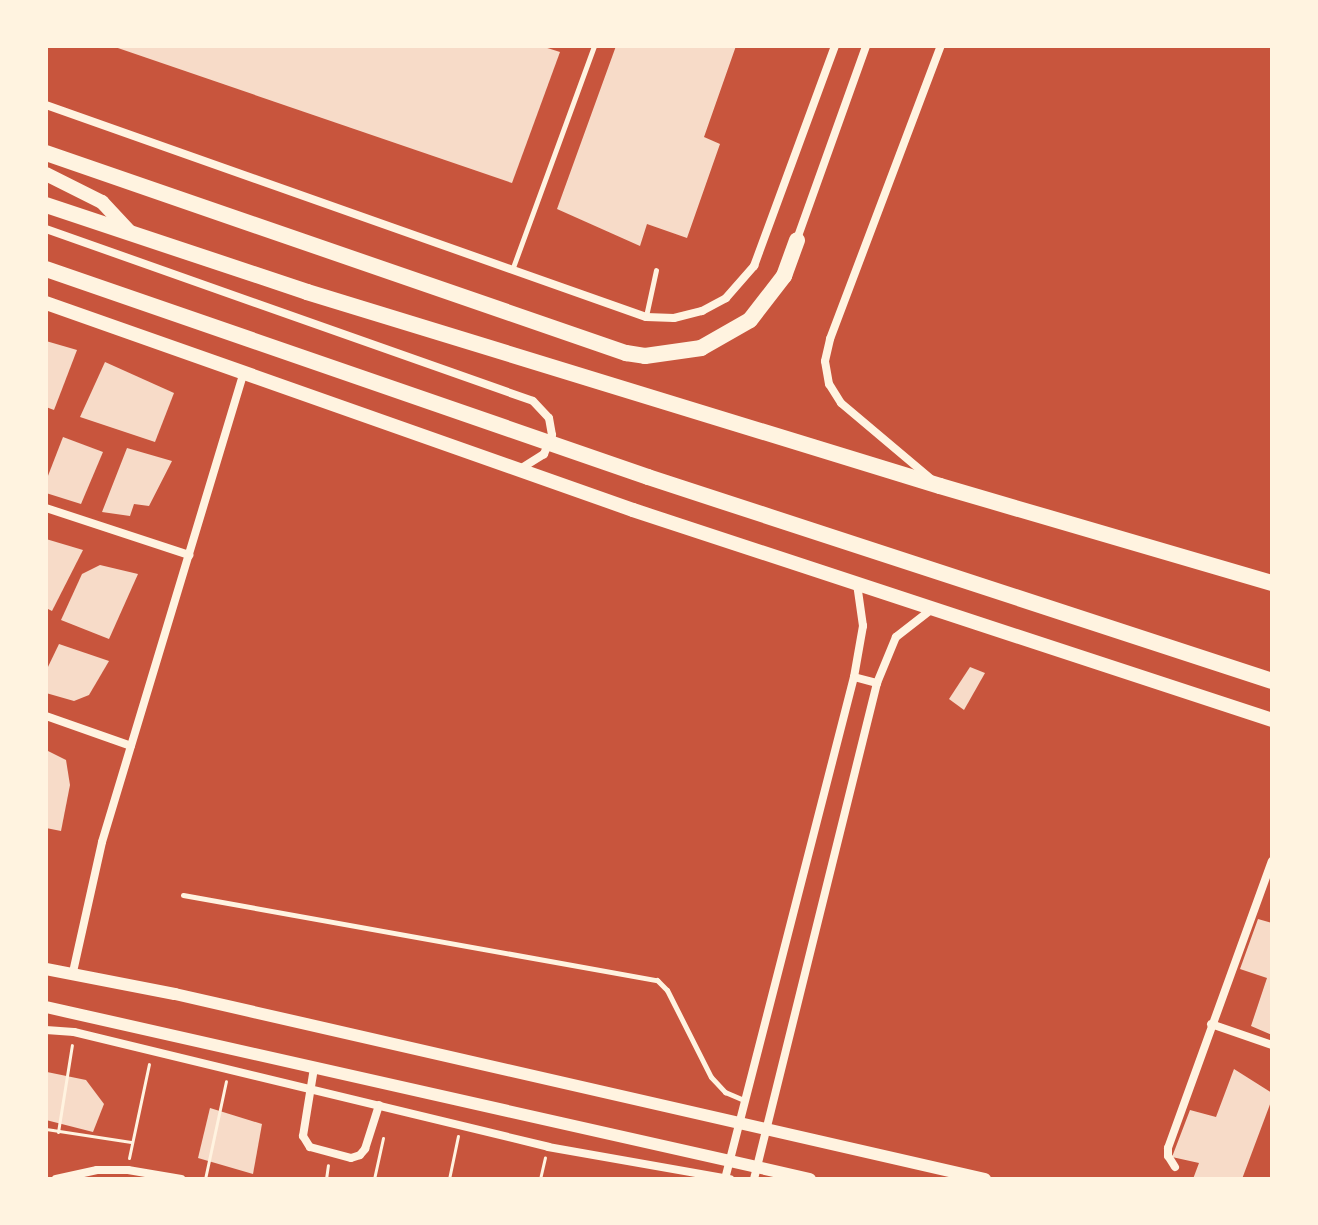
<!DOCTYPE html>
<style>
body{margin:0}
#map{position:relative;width:1318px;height:1225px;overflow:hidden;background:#c8553d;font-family:Rubik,sans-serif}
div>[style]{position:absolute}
.building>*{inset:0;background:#f7dbc8}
.path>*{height:3px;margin:-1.5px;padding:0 1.5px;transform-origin:1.5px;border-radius:1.5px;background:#fff3e0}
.service>*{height:5px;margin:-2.5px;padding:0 2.5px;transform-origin:2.5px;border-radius:2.5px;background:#fff3e0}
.minor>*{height:8px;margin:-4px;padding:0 4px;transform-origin:4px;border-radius:4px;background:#fff3e0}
.tertiary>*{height:12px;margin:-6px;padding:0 6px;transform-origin:6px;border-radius:6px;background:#fff3e0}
.secondary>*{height:14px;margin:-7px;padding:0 7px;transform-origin:7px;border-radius:7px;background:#fff3e0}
.trunk>*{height:16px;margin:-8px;padding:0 8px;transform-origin:8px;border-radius:8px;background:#fff3e0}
span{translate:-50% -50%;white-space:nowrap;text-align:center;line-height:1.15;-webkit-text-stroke:6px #fff3e0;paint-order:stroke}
.frame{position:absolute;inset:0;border:48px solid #fff3e0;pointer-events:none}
</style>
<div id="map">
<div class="building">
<div style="clip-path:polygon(112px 46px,541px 46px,560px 52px,512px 183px)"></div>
<div style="clip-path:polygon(616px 46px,736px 46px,704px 137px,720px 144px,687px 238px,647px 224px,640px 246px,557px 209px)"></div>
<div style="clip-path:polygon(46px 341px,77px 350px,54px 410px,46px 407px)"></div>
<div style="clip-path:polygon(105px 362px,174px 393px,155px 442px,80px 417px)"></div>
<div style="clip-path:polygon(63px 437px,103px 452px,81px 504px,46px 493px,46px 481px)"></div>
<div style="clip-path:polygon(127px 448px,172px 461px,149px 506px,134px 504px,130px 516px,102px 512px)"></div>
<div style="clip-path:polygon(46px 539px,83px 550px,52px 611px,46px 608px)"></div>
<div style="clip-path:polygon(100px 565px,138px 574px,109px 639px,61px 620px,82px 574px)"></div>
<div style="clip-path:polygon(59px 644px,109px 661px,89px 695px,74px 701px,46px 693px,46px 671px)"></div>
<div style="clip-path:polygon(970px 667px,985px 673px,964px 710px,949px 699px)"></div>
<div style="clip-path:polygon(46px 750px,66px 760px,70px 785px,61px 831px,46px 828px)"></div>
<div style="clip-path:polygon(1258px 919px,1272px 923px,1272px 1035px,1251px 1026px,1267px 978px,1240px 969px)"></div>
<div style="clip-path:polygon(1234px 1069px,1272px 1093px,1272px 1099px,1242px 1179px,1193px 1179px,1199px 1163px,1172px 1157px,1190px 1110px,1216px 1117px)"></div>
<div style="clip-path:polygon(47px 1072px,86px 1080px,104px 1104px,93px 1132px,46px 1120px)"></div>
<div style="clip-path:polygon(210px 1108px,262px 1124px,253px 1174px,198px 1158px)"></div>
</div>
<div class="path">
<div style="left:46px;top:1129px;width:86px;rotate:8.7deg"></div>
<div style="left:58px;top:1132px;width:88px;rotate:-80.9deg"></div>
<div style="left:129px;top:1158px;width:96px;rotate:-78deg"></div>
<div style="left:205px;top:1179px;width:100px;rotate:-77.9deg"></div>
<div style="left:326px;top:1179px;width:14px;rotate:-82deg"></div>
<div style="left:374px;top:1179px;width:42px;rotate:-77.6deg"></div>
<div style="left:449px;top:1179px;width:44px;rotate:-78.2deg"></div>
<div style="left:540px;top:1179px;width:22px;rotate:-77deg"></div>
</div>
<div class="service">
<div style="left:512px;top:270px;width:239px;rotate:-69.9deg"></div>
<div style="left:646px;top:316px;width:47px;rotate:-77.7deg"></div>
<div style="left:183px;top:895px;width:482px;rotate:10.2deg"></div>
<div style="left:657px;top:980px;width:14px;rotate:45deg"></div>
<div style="left:667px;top:990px;width:97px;rotate:63.2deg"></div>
<div style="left:711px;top:1077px;width:21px;rotate:47deg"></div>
<div style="left:725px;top:1092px;width:21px;rotate:23deg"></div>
</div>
<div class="minor">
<div style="left:46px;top:105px;width:636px;rotate:19.46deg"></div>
<div style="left:646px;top:317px;width:28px;rotate:2deg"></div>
<div style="left:674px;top:318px;width:29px;rotate:-14deg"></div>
<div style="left:702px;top:311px;width:27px;rotate:-28deg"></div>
<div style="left:726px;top:298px;width:43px;rotate:-48.8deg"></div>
<div style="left:754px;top:266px;width:234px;rotate:-69.8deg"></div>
<div style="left:46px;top:229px;width:516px;rotate:19.45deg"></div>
<div style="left:533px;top:401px;width:23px;rotate:47deg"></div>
<div style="left:549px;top:418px;width:17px;rotate:80deg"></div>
<div style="left:552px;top:435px;width:21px;rotate:113deg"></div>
<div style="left:544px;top:454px;width:28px;rotate:148deg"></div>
<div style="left:797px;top:239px;width:205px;rotate:-70.3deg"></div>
<div style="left:930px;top:478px;width:116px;rotate:-139.9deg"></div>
<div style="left:841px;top:403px;width:22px;rotate:-122deg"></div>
<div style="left:829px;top:384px;width:23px;rotate:-100deg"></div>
<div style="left:825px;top:361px;width:23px;rotate:-77deg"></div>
<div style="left:830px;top:339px;width:313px;rotate:-69.3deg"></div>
<div style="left:46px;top:508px;width:151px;rotate:18.2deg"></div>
<div style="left:854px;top:677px;width:24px;rotate:15deg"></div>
<div style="left:46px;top:716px;width:90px;rotate:19.4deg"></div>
<div style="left:73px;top:972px;width:133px;rotate:-77.4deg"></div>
<div style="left:102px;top:842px;width:490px;rotate:-73.2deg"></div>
<div style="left:1211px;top:1024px;width:65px;rotate:19deg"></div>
<div style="left:46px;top:1030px;width:28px;rotate:4deg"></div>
<div style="left:74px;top:1032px;width:488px;rotate:13.6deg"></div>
<div style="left:548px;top:1147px;width:185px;rotate:10deg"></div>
<div style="left:314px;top:1068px;width:69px;rotate:99.2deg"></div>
<div style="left:303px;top:1136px;width:13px;rotate:58deg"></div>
<div style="left:310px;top:1147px;width:42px;rotate:15deg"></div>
<div style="left:351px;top:1158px;width:9px;rotate:-18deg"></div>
<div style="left:360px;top:1155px;width:8px;rotate:-50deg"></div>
<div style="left:365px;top:1149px;width:46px;rotate:-72.3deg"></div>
<div style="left:1175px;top:1167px;width:13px;rotate:-122deg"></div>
<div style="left:1168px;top:1156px;width:8px;rotate:-90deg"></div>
<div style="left:1168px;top:1148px;width:305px;rotate:-70.1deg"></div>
<div style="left:56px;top:1179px;width:42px;rotate:-12.4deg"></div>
<div style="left:97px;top:1170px;width:31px"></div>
<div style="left:128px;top:1170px;width:54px;rotate:9.6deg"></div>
<div style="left:725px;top:1179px;width:518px;rotate:-75.59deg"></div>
<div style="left:854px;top:677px;width:52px;rotate:-80deg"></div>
<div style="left:863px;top:626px;width:42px;rotate:-98.1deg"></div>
<div style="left:754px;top:1179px;width:511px;rotate:-76.07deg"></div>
<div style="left:877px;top:683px;width:50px;rotate:-67.6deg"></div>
<div style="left:896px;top:637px;width:46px;rotate:-37.9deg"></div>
</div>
<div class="tertiary">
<div style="left:46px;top:969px;width:131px;rotate:11deg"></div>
<div style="left:175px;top:994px;width:831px;rotate:12.87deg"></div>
<div style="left:46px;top:1007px;width:783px;rotate:12.69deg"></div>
</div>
<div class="secondary">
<div style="left:46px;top:174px;width:63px;rotate:26.6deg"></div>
<div style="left:102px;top:202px;width:42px;rotate:46.9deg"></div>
<div style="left:46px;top:303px;width:622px;rotate:19.42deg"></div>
<div style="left:633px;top:510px;width:673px;rotate:18.19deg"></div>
</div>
<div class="trunk">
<div style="left:46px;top:153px;width:614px;rotate:19.03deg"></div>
<div style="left:626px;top:353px;width:19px;rotate:9deg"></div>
<div style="left:645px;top:356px;width:57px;rotate:-8.1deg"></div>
<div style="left:701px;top:348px;width:56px;rotate:-29.7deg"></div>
<div style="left:750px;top:320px;width:56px;rotate:-52.3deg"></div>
<div style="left:784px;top:276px;width:38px;rotate:-70deg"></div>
<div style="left:46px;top:205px;width:275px;rotate:18.4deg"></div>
<div style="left:307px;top:292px;width:662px;rotate:17.04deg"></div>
<div style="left:940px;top:486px;width:346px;rotate:16.3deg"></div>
<div style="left:46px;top:269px;width:637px;rotate:19.06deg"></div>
<div style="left:648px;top:477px;width:656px;rotate:18.1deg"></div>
</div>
<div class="frame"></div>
</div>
